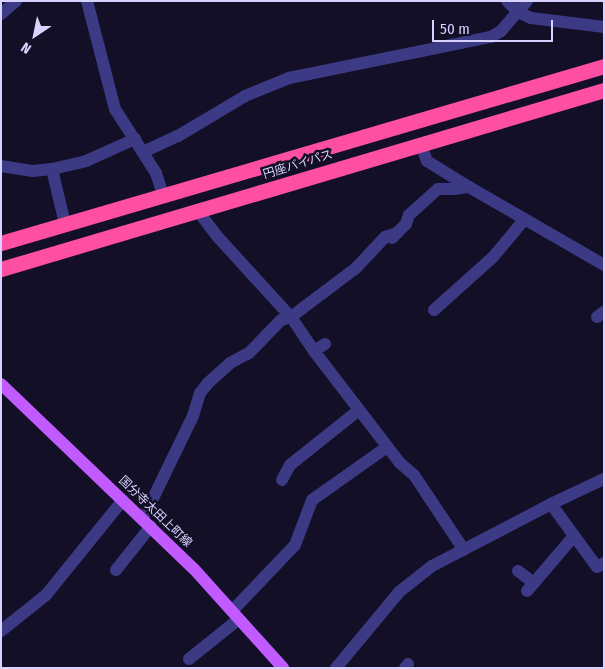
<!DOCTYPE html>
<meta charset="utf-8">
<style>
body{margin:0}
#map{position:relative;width:605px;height:669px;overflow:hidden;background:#130f26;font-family:"Fira Sans Condensed","Noto Sans JP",sans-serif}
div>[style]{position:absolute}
.minor>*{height:12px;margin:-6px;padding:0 6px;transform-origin:6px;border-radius:6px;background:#3d3a85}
.major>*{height:12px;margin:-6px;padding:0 6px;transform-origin:6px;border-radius:6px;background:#c25bff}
.highway>*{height:15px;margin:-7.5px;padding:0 7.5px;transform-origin:7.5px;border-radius:7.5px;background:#ff4fa3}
span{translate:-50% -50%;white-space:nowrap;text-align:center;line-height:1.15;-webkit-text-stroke:5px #130f26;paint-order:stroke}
.street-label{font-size:12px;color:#d9d4ff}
.frame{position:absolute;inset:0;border:2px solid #d9d4ff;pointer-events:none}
.north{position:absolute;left:10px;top:10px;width:50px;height:50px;-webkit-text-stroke:4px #130f26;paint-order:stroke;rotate:214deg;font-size:14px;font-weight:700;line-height:20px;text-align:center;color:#d9d4ff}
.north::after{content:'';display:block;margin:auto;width:18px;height:22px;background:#d9d4ff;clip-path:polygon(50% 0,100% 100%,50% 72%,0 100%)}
.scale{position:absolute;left:432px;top:20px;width:121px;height:22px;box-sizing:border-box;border:2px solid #d9d4ff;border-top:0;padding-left:6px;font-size:15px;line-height:18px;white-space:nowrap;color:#d9d4ff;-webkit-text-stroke:4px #130f26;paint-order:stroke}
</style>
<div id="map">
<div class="minor">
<div style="left:87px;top:1px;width:112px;rotate:75.5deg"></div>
<div style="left:115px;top:109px;width:76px;rotate:57.4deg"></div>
<div style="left:156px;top:173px;width:23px;rotate:72deg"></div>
<div style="left:507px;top:1px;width:16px;rotate:45deg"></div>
<div style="left:518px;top:12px;width:14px;rotate:25deg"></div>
<div style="left:531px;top:18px;width:74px;rotate:7deg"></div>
<div style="left:1px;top:14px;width:20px;rotate:-41deg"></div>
<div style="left:421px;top:144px;width:18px;rotate:71deg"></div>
<div style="left:427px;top:161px;width:49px;rotate:31.8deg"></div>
<div style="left:143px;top:152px;width:38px;rotate:-25deg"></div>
<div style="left:178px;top:136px;width:78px;rotate:-30.8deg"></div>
<div style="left:245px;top:96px;width:48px;rotate:-22.2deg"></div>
<div style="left:289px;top:78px;width:206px;rotate:-11.5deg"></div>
<div style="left:491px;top:37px;width:12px;rotate:-31deg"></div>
<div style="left:501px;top:31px;width:40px;rotate:-49deg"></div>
<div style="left:1px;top:166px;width:31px;rotate:9deg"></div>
<div style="left:32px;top:171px;width:20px;rotate:-6deg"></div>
<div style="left:52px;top:169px;width:35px;rotate:-13deg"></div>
<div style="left:86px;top:161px;width:54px;rotate:-24.2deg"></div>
<div style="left:52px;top:169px;width:57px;rotate:76.7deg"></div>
<div style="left:198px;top:211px;width:30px;rotate:53deg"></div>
<div style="left:216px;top:235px;width:111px;rotate:47.6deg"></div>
<div style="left:291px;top:317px;width:41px;rotate:55.9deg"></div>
<div style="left:392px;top:238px;width:20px;rotate:-45deg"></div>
<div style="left:406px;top:224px;width:9px;rotate:-72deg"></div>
<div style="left:409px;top:215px;width:39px;rotate:-42deg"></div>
<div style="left:438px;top:189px;width:16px"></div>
<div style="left:454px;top:189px;width:15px;rotate:-8deg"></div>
<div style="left:469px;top:187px;width:156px;rotate:30deg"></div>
<div style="left:434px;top:310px;width:79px;rotate:-41.9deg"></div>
<div style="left:493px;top:257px;width:48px;rotate:-50deg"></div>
<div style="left:597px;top:317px;width:9px;rotate:-36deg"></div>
<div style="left:325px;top:344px;width:13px;rotate:148deg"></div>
<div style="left:314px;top:351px;width:141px;rotate:52.5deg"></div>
<div style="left:400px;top:463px;width:18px;rotate:41deg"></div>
<div style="left:414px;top:475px;width:90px;rotate:56.3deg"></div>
<div style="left:282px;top:480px;width:17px;rotate:-62deg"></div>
<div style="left:290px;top:465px;width:88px;rotate:-38.6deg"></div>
<div style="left:551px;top:504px;width:78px;rotate:53.9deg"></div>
<div style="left:597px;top:567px;width:8px;rotate:-30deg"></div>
<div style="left:143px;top:519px;width:114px;rotate:-64.1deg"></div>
<div style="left:193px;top:416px;width:24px;rotate:-73deg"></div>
<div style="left:200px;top:393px;width:13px;rotate:-51deg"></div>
<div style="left:208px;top:383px;width:30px;rotate:-42deg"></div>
<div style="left:230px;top:363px;width:21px;rotate:-28deg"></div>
<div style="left:249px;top:353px;width:46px;rotate:-45.9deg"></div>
<div style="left:281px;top:320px;width:10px;rotate:-17deg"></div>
<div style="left:291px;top:317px;width:81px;rotate:-37deg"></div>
<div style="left:356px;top:268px;width:42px;rotate:-46.9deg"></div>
<div style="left:385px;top:237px;width:13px;rotate:-18deg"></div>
<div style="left:116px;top:570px;width:56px;rotate:-51.5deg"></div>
<div style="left:518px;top:571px;width:20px;rotate:37deg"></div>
<div style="left:527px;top:591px;width:72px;rotate:-49.5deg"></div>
<div style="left:232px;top:611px;width:91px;rotate:-46.3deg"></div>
<div style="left:295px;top:545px;width:48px;rotate:-69.3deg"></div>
<div style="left:312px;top:500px;width:92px;rotate:-35.2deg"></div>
<div style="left:1px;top:631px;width:58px;rotate:-38.7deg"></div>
<div style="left:46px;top:595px;width:122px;rotate:-51deg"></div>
<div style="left:189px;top:659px;width:64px;rotate:-38.7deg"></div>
<div style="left:336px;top:668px;width:99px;rotate:-50.3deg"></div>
<div style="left:399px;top:592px;width:42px;rotate:-38.2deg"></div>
<div style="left:432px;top:566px;width:134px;rotate:-27.5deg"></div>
<div style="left:551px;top:504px;width:59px;rotate:-25.3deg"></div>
<div style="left:405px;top:668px;width:5px;rotate:-53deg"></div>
</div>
<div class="major">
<div style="left:1px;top:384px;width:267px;rotate:43.8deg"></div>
<div style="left:194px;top:569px;width:133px;rotate:48deg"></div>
</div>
<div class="highway">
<div style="left:1px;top:243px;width:628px;rotate:-16.36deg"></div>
<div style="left:1px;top:269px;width:629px;rotate:-16.53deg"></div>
</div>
<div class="street-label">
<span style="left:298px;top:165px;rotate:-17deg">円座バイパス</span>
<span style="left:155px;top:512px;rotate:44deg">国分寺太田上町線</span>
</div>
<div class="frame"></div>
<div class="north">N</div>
<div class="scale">50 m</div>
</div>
